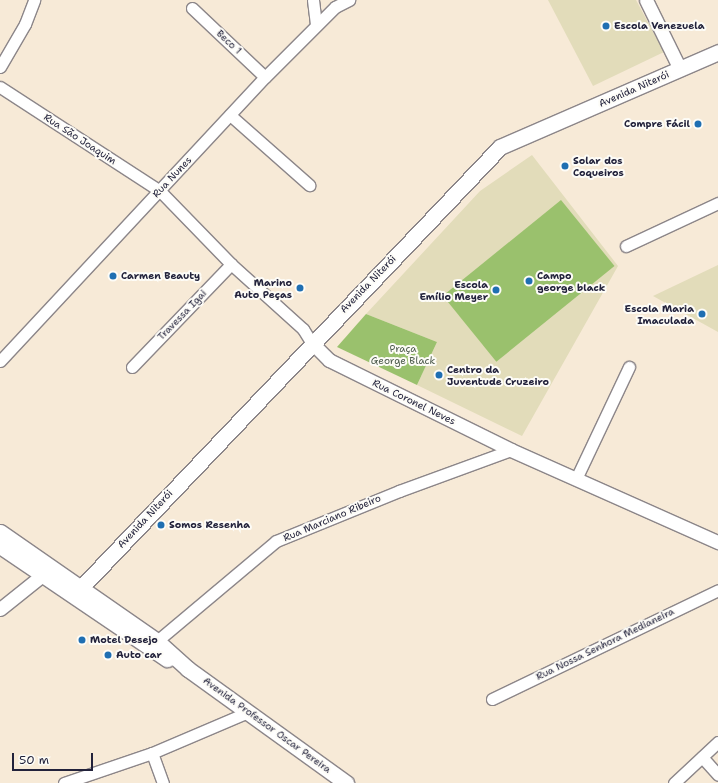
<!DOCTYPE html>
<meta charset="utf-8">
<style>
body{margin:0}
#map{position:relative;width:718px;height:783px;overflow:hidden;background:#f7ead7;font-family:"Shantell Sans",sans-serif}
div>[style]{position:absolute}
.built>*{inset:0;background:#e2dcba}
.green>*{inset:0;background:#9ac16d;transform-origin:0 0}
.roads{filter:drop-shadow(1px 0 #8c8689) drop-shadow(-1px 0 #8c8689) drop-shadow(0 1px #8c8689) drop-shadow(0 -1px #8c8689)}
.minor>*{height:11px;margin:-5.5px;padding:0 5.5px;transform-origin:5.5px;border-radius:5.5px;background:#fff}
.tertiary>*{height:13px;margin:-6.5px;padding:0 6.5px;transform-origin:6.5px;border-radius:6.5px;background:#fff}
.secondary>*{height:15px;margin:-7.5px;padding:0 7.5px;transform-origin:7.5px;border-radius:7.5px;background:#fff}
.dots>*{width:11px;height:11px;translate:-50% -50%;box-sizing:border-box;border:2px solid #fdfcf7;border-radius:50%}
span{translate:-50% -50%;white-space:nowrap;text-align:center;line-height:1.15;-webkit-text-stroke:4px #fdfcf7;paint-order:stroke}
.poi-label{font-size:10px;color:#22223b;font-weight:700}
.left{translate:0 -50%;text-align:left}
.right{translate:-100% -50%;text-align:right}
.street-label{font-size:10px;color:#22223b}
.park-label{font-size:10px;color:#4c5a4c}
.scale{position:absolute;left:12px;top:753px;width:81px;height:18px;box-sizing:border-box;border:2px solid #22223b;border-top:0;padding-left:5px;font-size:12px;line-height:14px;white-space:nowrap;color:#22223b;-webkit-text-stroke:3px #fdfcf7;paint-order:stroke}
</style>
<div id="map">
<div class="built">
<div style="clip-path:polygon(548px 0,636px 0,664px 52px,593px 86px)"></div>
<div style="clip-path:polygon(532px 155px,618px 266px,522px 436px,417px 385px,437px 342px,366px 314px,480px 191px)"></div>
<div style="clip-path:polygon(718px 265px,718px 332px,653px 296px)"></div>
</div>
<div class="green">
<div style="left:561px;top:200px;width:85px;height:152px;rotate:51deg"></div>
<div style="clip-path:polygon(366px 314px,437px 342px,417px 385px,337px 347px)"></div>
</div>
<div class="roads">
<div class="minor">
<div style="left:313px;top:0;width:25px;rotate:83deg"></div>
<div style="left:192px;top:8px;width:100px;rotate:43.4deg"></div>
<div style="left:0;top:67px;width:50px;rotate:-59.8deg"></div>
<div style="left:25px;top:24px;width:26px;rotate:-69deg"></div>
<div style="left:0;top:87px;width:191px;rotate:33deg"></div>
<div style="left:160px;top:191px;width:102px;rotate:45.8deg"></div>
<div style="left:231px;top:264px;width:97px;rotate:42.1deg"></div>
<div style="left:303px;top:329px;width:15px;rotate:58deg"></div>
<div style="left:230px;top:115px;width:106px;rotate:41.5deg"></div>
<div style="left:626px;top:246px;width:102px;rotate:-25.1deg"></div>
<div style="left:0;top:361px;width:388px;rotate:-47deg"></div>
<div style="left:265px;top:77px;width:99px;rotate:-45deg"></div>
<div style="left:335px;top:7px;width:16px;rotate:-27deg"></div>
<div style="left:132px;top:367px;width:143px;rotate:-46.1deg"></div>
<div style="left:576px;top:479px;width:124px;rotate:-64.7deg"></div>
<div style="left:157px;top:641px;width:155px;rotate:-40deg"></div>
<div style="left:276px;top:541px;width:133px;rotate:-22.1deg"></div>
<div style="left:399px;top:491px;width:119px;rotate:-20.1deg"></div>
<div style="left:492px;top:699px;width:251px;rotate:-25.7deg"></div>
<div style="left:152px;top:753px;width:32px;rotate:70deg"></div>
<div style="left:702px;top:757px;width:24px;rotate:48deg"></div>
<div style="left:64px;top:783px;width:93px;rotate:-18.8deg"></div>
<div style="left:152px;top:753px;width:104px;rotate:-23.1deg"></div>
<div style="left:674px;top:783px;width:60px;rotate:-43deg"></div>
</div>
<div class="tertiary">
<div style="left:646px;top:0;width:77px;rotate:63.8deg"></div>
<div style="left:311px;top:342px;width:25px;rotate:45deg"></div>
<div style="left:329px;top:360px;width:203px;rotate:26.3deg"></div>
<div style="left:511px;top:450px;width:227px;rotate:24deg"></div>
<div style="left:0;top:609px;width:64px;rotate:-38.7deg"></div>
</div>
<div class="secondary">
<div style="left:0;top:532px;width:191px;rotate:34.8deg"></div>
<div style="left:157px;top:641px;width:42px;rotate:42.1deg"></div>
<div style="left:188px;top:669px;width:195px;rotate:35.8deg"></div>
<div style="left:0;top:546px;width:202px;rotate:34.1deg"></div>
<div style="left:74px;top:595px;width:618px;rotate:-46.44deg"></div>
<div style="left:500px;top:147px;width:238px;rotate:-23.5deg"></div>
</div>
</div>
<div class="dots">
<div style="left:606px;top:26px;background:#1f6fb2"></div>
<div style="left:698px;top:124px;background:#1f6fb2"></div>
<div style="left:565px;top:166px;background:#1f6fb2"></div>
<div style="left:113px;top:276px;background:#1f6fb2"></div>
<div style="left:529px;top:281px;background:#1f6fb2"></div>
<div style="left:300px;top:288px;background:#1f6fb2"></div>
<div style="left:496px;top:290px;background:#1f6fb2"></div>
<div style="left:702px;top:314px;background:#1f6fb2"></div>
<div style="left:439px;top:375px;background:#1f6fb2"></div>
<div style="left:161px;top:525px;background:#1f6fb2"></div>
<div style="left:82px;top:640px;background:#1f6fb2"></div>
<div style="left:108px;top:655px;background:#1f6fb2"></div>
</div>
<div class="poi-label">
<span class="left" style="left:614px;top:26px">Escola Venezuela</span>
<span class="right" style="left:690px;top:124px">Compre Fácil</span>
<span class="left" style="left:573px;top:166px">Solar dos<br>Coqueiros</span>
<span class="left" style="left:537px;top:281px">Campo<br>george black</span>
<span class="left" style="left:121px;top:276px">Carmen Beauty</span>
<span class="right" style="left:292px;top:288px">Marino<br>Auto Peças</span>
<span class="right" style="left:488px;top:290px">Escola<br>Emílio Meyer</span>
<span class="right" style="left:694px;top:314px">Escola Maria<br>Imaculada</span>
<span class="left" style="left:447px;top:375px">Centro da<br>Juventude Cruzeiro</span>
<span class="left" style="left:169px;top:525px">Somos Resenha</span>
<span class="left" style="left:90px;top:640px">Motel Desejo</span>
<span class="left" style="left:116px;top:655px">Auto car</span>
</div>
<div class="street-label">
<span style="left:229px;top:42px;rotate:43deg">Beco 1</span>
<span style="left:634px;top:89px;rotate:-24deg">Avenida Niterói</span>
<span style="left:80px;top:139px;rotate:33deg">Rua São Joaquim</span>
<span style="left:172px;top:177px;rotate:-47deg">Rua Nunes</span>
<span style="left:368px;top:284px;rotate:-46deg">Avenida Niterói</span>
<span style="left:182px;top:315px;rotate:-46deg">Travessa Igai</span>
<span style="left:414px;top:402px;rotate:26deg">Rua Coronel Neves</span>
<span style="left:332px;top:518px;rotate:-23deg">Rua Marciano Ribeiro</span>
<span style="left:145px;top:519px;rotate:-47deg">Avenida Niterói</span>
<span style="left:605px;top:644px;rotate:-26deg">Rua Nossa Senhora Medianeira</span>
<span style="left:267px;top:725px;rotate:36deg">Avenida Professor Oscar Pereira</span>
</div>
<div class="park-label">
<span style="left:403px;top:354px">Praça<br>George Black</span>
</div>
<div class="scale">50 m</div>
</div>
